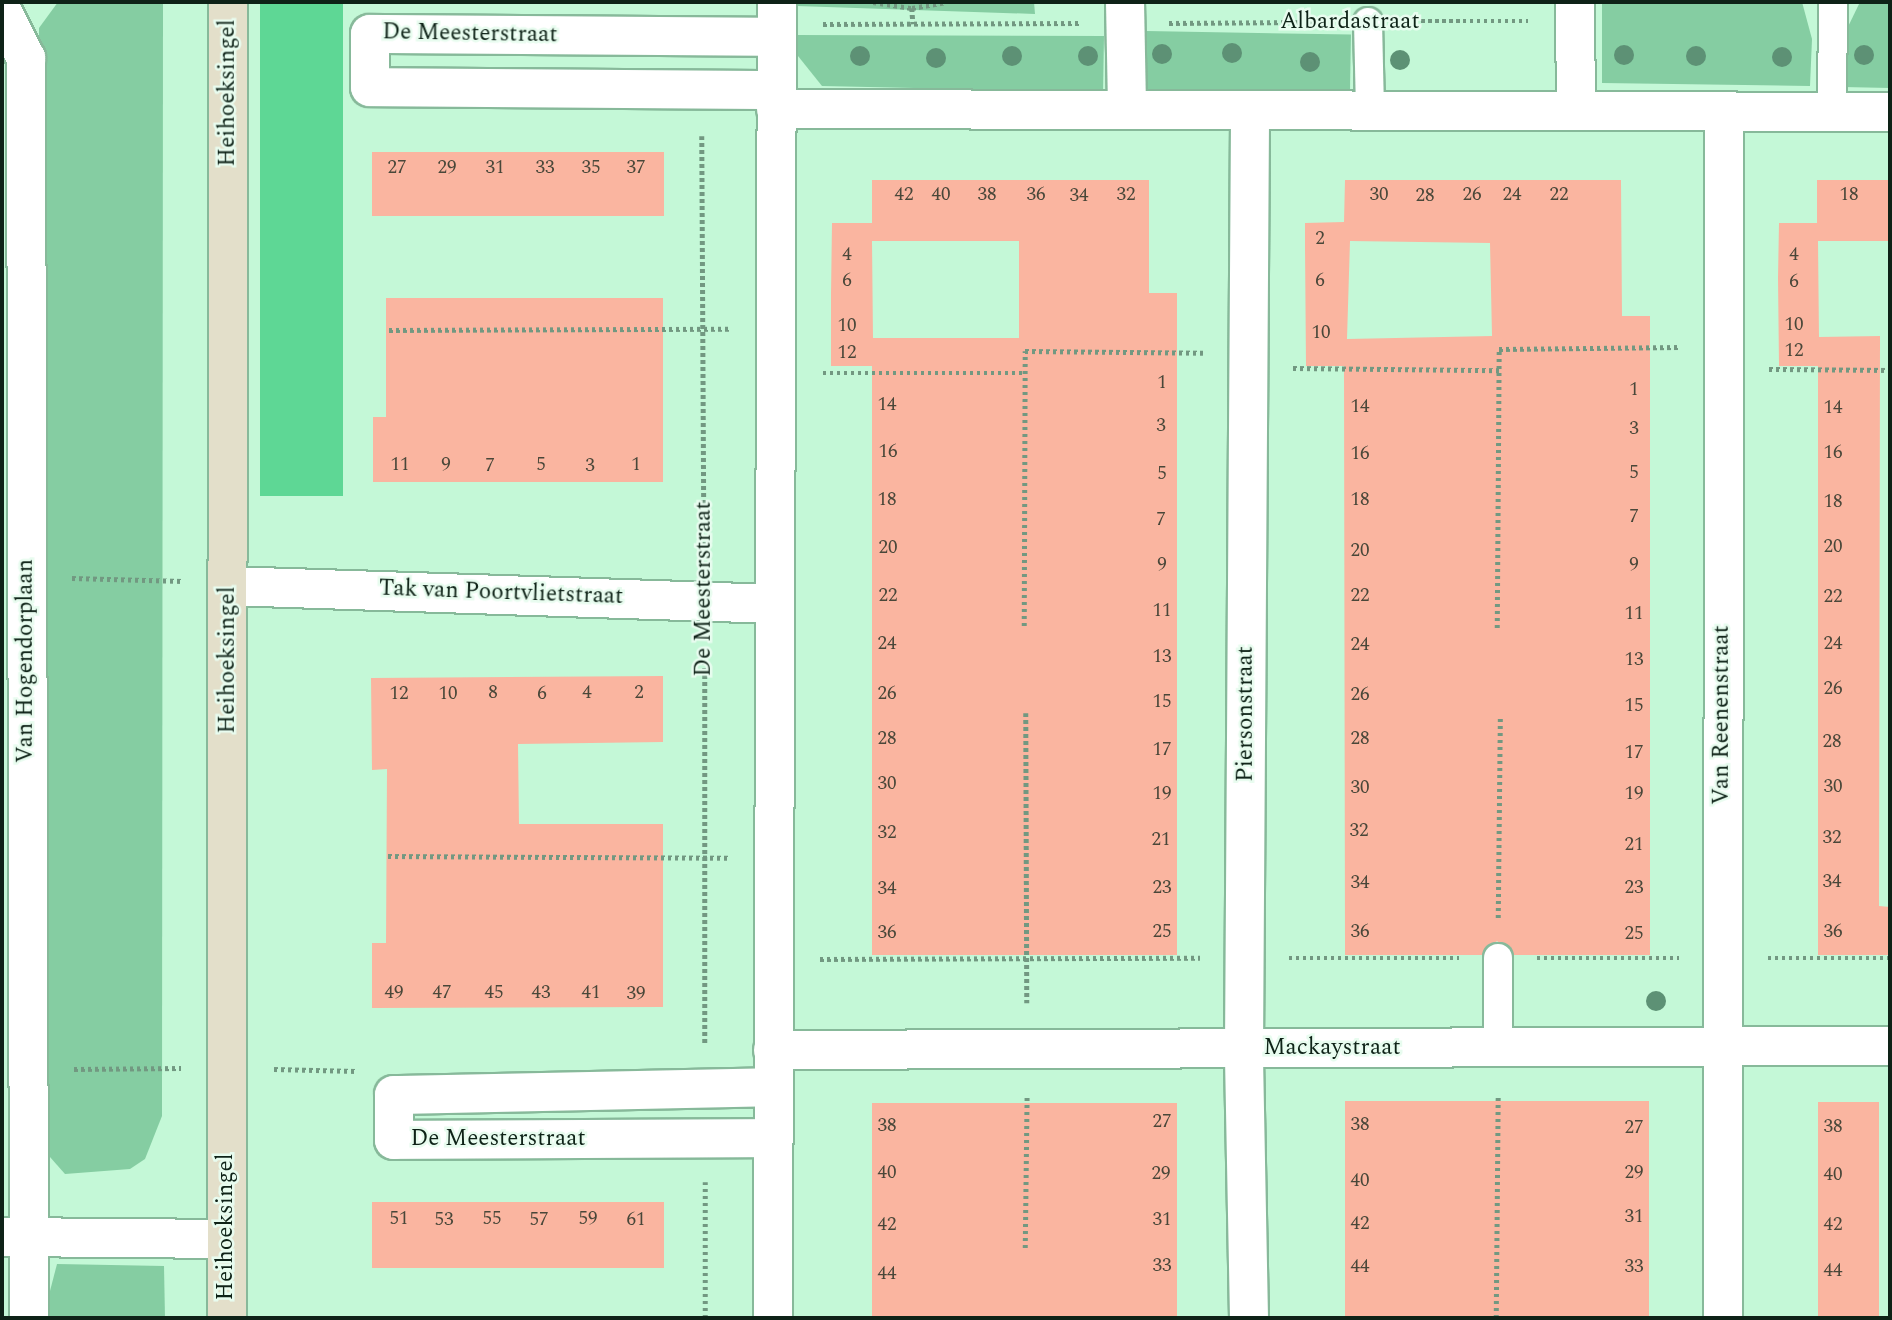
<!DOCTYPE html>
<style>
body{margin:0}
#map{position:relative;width:1892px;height:1320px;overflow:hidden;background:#c4f8d7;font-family:Spectral,serif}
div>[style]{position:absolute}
.green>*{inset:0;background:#85cda2;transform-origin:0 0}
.forest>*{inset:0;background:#5ed795;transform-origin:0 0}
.building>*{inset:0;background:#fab5a0;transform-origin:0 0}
.path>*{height:4.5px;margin-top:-2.25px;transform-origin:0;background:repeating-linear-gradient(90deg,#729881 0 3.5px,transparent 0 7px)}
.roads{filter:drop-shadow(2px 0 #87b99a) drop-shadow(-2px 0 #87b99a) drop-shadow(0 2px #87b99a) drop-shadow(0 -2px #87b99a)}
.lane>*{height:28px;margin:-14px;padding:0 14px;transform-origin:14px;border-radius:14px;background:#fff}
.street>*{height:38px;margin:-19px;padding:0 19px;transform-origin:19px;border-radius:19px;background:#fff}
.secondary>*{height:38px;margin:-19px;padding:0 19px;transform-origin:19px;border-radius:19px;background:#e3dfca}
.trees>*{width:20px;height:20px;margin:-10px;border-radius:50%;background:#5d9175}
span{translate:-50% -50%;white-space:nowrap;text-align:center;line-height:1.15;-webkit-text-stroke:5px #e8fcef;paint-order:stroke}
.number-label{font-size:19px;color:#494739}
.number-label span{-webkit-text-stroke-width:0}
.street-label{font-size:23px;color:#0e2217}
.frame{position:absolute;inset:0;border:4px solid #0e2217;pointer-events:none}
</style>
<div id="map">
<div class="green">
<div style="clip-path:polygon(58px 2px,163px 2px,162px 1116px,145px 1159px,130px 1169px,65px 1174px,42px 1148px,39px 858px,39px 28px)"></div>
<div style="clip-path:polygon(796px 2px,1034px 2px,1035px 14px,797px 6px)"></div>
<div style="clip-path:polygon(1602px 2px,1802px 2px,1812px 39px,1810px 86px,1602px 83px)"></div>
<div style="clip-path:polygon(1860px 2px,1890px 2px,1890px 88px,1843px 87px,1844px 35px)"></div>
<div style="left:1146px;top:31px;width:205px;height:58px;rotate:1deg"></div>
<div style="clip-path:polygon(796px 35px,1104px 36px,1103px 92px,822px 86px,798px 56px)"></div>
<div style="clip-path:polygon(57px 1264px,164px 1266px,165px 1318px,43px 1318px)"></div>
</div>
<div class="forest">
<div style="left:260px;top:2px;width:83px;height:494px"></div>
</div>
<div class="building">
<div style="left:372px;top:152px;width:292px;height:64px"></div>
<div style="clip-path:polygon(evenodd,872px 180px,1149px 180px,1149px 293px,1177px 293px,1177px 955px,872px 955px,872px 366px,831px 366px,831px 294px,832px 223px,872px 223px,872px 180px,872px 241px,1019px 241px,1019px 338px,873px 338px,872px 241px)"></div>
<div style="clip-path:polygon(evenodd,1345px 180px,1621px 180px,1622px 316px,1650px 316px,1650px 955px,1514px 955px,1497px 941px,1482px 955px,1345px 955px,1344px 366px,1306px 366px,1305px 247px,1305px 223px,1344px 222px,1345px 180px,1350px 241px,1490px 243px,1492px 336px,1347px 339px,1350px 241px)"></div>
<div style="clip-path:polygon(1817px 180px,1890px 180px,1890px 241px,1818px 241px,1819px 337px,1880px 336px,1879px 906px,1890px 907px,1890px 955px,1818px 955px,1818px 366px,1779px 366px,1778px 278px,1779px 223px,1817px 223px)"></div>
<div style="clip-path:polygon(386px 298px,663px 298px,663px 482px,373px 482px,373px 417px,386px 417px)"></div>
<div style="clip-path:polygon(663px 676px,663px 742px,518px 744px,519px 824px,663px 824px,663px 1007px,372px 1008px,372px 943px,386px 943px,387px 769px,372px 770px,371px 678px)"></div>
<div style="left:1345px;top:1101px;width:304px;height:217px"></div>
<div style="left:1818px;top:1102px;width:61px;height:216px"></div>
<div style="left:872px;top:1103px;width:305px;height:215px"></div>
<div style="left:372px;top:1202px;width:292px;height:66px"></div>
</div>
<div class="path">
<div style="left:873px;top:2px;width:39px;rotate:9deg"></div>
<div style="left:912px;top:8px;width:35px;rotate:-10deg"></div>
<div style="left:912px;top:8px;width:16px;rotate:86deg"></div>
<div style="left:1407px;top:21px;width:121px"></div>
<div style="left:1169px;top:23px;width:160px;rotate:-0.4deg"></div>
<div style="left:823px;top:24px;width:257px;rotate:-0.2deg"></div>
<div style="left:702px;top:136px;width:421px;rotate:89.7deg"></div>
<div style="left:389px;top:330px;width:340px;rotate:-0.2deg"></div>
<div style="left:1293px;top:368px;width:206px;rotate:0.6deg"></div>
<div style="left:1769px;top:369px;width:121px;rotate:0.5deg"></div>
<div style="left:823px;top:373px;width:202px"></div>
<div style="left:72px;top:578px;width:111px;rotate:1.5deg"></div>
<div style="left:1024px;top:626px;width:275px;rotate:-89.8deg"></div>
<div style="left:1025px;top:351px;width:178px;rotate:0.6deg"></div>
<div style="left:1497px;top:628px;width:279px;rotate:-89.6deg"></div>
<div style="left:1499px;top:349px;width:181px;rotate:-0.6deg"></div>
<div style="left:705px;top:647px;width:397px;rotate:90deg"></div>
<div style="left:1026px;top:713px;width:290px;rotate:89.8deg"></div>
<div style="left:388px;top:856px;width:340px;rotate:0.3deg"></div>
<div style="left:1498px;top:918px;width:202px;rotate:-89.4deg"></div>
<div style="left:1289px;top:958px;width:170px"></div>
<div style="left:1537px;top:958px;width:142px"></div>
<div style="left:1768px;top:958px;width:122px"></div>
<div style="left:820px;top:959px;width:380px;rotate:-0.2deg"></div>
<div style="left:74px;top:1069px;width:107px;rotate:-0.5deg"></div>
<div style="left:274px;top:1069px;width:82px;rotate:1.4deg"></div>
<div style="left:1025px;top:1248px;width:153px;rotate:-89.3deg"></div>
<div style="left:705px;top:1318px;width:136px;rotate:-90deg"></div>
<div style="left:1496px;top:1318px;width:224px;rotate:-89.5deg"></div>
</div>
<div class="roads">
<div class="lane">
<div style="left:1368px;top:22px;width:88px;rotate:88.7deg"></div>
<div style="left:1832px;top:112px;width:110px;rotate:-89.5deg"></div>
<div style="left:1498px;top:958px;width:90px;rotate:90deg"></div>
</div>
<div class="street">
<div style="left:1125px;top:2px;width:108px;rotate:88.9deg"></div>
<div style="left:1575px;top:2px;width:109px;rotate:89.5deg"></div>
<div style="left:2px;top:11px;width:53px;rotate:62.9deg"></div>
<div style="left:26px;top:58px;width:1260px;rotate:89.86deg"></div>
<div style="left:776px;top:90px;width:406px;rotate:-179.6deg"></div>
<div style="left:370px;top:87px;width:53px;rotate:-90deg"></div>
<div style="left:370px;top:34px;width:407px;rotate:0.4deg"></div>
<div style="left:776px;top:109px;width:1114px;rotate:0.15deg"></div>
<div style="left:228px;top:586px;width:547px;rotate:1.88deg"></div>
<div style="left:773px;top:1050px;width:1117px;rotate:-0.21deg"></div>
<div style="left:773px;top:1138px;width:379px;rotate:179.7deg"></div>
<div style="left:394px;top:1140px;width:45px;rotate:-90deg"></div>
<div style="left:394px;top:1095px;width:380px;rotate:-1.2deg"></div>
<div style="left:2px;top:1237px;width:224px;rotate:0.5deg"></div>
<div style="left:773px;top:1318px;width:1316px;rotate:-89.83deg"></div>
<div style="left:1249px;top:1318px;width:269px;rotate:-91.1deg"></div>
<div style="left:1244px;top:1049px;width:939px;rotate:-89.63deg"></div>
<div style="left:1723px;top:1318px;width:1207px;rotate:-89.95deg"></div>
</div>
<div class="secondary">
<div style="left:227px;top:1318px;width:1316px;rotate:-89.96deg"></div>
</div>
</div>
<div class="trees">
<div style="left:1232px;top:53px"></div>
<div style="left:1162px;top:54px"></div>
<div style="left:1624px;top:55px"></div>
<div style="left:1864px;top:55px"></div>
<div style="left:860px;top:56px"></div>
<div style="left:1012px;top:56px"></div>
<div style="left:1088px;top:56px"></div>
<div style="left:1696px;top:56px"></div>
<div style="left:1782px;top:57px"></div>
<div style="left:936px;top:58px"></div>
<div style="left:1400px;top:60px"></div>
<div style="left:1310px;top:62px"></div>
<div style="left:1656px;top:1001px"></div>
</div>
<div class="number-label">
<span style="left:397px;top:168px">27</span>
<span style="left:447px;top:168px">29</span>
<span style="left:495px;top:168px">31</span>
<span style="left:545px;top:168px">33</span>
<span style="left:591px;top:168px">35</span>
<span style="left:636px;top:168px">37</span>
<span style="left:904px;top:195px">42</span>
<span style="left:941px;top:195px">40</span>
<span style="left:987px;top:195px">38</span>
<span style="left:1036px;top:195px">36</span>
<span style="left:1126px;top:195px">32</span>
<span style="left:1379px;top:195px">30</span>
<span style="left:1472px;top:195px">26</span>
<span style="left:1512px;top:195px">24</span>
<span style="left:1559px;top:195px">22</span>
<span style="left:1849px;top:195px">18</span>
<span style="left:1079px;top:196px">34</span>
<span style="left:1425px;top:196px">28</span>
<span style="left:1320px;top:239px">2</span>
<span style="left:847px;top:255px">4</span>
<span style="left:1794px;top:255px">4</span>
<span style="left:847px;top:281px">6</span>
<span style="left:1320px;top:281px">6</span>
<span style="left:1794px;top:282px">6</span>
<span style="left:1794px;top:325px">10</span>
<span style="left:847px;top:326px">10</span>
<span style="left:1321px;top:333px">10</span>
<span style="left:1794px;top:351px">12</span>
<span style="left:847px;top:353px">12</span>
<span style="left:1162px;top:383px">1</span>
<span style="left:1634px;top:390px">1</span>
<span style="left:887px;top:405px">14</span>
<span style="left:1360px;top:407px">14</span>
<span style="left:1833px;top:408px">14</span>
<span style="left:1161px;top:426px">3</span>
<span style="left:1634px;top:429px">3</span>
<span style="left:888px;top:452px">16</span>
<span style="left:1833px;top:453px">16</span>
<span style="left:1360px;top:454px">16</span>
<span style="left:400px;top:465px">11</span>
<span style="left:446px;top:465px">9</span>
<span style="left:541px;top:465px">5</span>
<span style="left:636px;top:465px">1</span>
<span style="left:490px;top:466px">7</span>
<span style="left:590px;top:466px">3</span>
<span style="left:1634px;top:473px">5</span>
<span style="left:1162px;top:474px">5</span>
<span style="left:887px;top:500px">18</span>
<span style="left:1360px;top:500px">18</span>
<span style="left:1833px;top:502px">18</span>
<span style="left:1634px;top:517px">7</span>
<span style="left:1161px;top:520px">7</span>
<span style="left:1833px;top:547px">20</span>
<span style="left:888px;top:548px">20</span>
<span style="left:1360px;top:551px">20</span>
<span style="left:1162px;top:565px">9</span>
<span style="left:1634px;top:565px">9</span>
<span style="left:888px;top:596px">22</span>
<span style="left:1360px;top:596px">22</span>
<span style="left:1833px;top:597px">22</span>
<span style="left:1162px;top:611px">11</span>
<span style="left:1634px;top:614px">11</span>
<span style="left:887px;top:644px">24</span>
<span style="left:1833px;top:644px">24</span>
<span style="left:1360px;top:645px">24</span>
<span style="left:1162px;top:657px">13</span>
<span style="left:1634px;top:660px">13</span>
<span style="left:1833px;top:689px">26</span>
<span style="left:493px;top:693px">8</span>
<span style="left:587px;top:693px">4</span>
<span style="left:639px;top:693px">2</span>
<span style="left:399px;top:694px">12</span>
<span style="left:448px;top:694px">10</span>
<span style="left:542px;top:694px">6</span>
<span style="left:887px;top:694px">26</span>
<span style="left:1360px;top:695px">26</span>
<span style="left:1162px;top:702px">15</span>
<span style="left:1634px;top:706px">15</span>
<span style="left:887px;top:739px">28</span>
<span style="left:1360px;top:739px">28</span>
<span style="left:1832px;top:742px">28</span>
<span style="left:1162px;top:750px">17</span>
<span style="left:1634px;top:753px">17</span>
<span style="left:887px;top:784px">30</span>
<span style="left:1833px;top:787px">30</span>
<span style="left:1360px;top:788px">30</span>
<span style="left:1162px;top:794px">19</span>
<span style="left:1634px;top:794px">19</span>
<span style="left:1359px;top:831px">32</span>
<span style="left:887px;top:833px">32</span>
<span style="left:1832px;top:838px">32</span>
<span style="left:1161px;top:840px">21</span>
<span style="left:1634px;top:845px">21</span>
<span style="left:1832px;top:882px">34</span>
<span style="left:1360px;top:883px">34</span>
<span style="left:1162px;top:888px">23</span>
<span style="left:1634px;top:888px">23</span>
<span style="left:887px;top:889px">34</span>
<span style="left:1162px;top:932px">25</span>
<span style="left:1360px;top:932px">36</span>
<span style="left:1833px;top:932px">36</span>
<span style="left:887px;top:933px">36</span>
<span style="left:1634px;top:934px">25</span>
<span style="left:394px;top:993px">49</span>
<span style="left:442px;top:993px">47</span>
<span style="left:494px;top:993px">45</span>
<span style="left:541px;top:993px">43</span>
<span style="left:591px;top:993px">41</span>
<span style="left:636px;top:994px">39</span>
<span style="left:1162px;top:1122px">27</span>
<span style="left:1360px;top:1125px">38</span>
<span style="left:887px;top:1126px">38</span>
<span style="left:1833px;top:1127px">38</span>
<span style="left:1634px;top:1128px">27</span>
<span style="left:887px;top:1173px">40</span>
<span style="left:1634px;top:1173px">29</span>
<span style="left:1161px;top:1174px">29</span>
<span style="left:1833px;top:1175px">40</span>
<span style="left:1360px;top:1181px">40</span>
<span style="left:1634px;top:1217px">31</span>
<span style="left:399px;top:1219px">51</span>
<span style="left:492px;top:1219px">55</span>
<span style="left:588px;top:1219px">59</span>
<span style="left:444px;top:1220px">53</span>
<span style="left:539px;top:1220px">57</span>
<span style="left:636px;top:1220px">61</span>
<span style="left:1162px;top:1220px">31</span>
<span style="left:1360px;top:1224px">42</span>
<span style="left:887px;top:1225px">42</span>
<span style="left:1833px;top:1225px">42</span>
<span style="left:1162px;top:1266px">33</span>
<span style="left:1360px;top:1267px">44</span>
<span style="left:1634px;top:1267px">33</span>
<span style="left:1833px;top:1271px">44</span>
<span style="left:887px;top:1274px">44</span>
</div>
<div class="street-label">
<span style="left:1350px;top:22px">Albardastraat</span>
<span style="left:470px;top:34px;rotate:1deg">De Meesterstraat</span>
<span style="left:228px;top:93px;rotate:-90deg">Heihoeksingel</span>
<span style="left:704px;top:589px;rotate:-90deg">De Meesterstraat</span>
<span style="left:501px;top:593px;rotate:2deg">Tak van Poortvlietstraat</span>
<span style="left:228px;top:660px;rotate:-90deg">Heihoeksingel</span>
<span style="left:26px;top:661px;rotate:-90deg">Van Hogendorplaan</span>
<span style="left:1246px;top:714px;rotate:-90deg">Piersonstraat</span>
<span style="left:1722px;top:715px;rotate:-90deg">Van Reenenstraat</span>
<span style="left:1332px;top:1048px">Mackaystraat</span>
<span style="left:498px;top:1139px">De Meesterstraat</span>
<span style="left:226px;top:1227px;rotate:-90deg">Heihoeksingel</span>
</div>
<div class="frame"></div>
</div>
